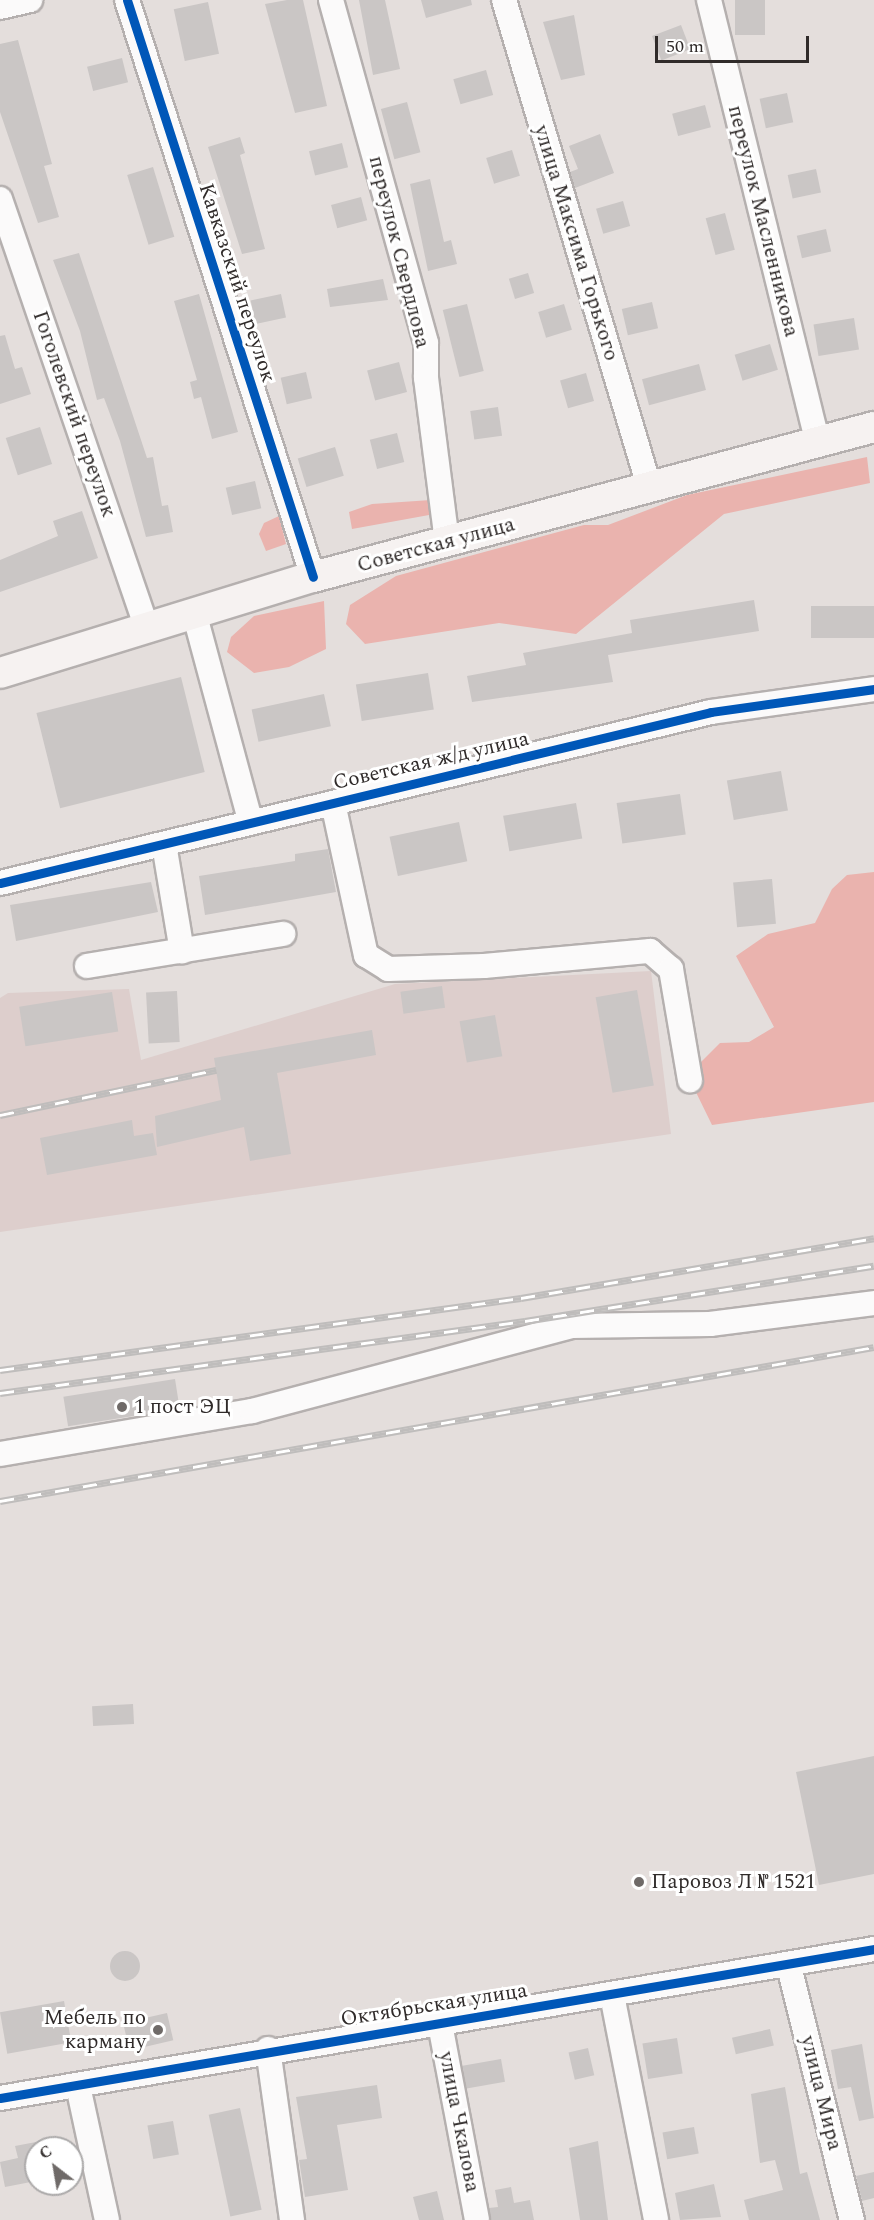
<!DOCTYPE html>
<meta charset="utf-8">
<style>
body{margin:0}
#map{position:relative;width:874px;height:2220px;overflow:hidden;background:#e4dedc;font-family:Spectral,serif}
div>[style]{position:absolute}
.built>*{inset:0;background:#ddcecc}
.green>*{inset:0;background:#eab3ae}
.building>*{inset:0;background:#cac6c5;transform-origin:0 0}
.round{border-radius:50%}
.roads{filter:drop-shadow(2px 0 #b5b0af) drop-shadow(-2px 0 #b5b0af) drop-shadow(0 2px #b5b0af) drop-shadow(0 -2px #b5b0af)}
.minor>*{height:24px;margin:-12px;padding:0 12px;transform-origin:12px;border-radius:12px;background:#fbfafa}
.major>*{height:30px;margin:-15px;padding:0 15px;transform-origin:15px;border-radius:15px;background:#f6f2f1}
.rail>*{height:7px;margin-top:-3.5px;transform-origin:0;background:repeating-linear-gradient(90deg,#fff 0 14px,#bfbdbc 0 28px);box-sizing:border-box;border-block:2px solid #bfbdbc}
.cycleway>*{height:9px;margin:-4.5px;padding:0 4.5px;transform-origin:4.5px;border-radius:4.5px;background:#0057b8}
.dots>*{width:16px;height:16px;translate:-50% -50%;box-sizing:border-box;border:3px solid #fff;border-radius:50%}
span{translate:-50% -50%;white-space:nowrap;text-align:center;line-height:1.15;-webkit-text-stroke:6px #fff;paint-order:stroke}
.street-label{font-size:21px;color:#302b2a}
.poi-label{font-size:21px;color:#302b2a}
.left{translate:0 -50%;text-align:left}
.right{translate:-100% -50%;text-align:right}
.north{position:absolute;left:24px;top:2136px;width:60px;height:60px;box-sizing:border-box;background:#fff;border:2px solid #acaaaa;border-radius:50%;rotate:329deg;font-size:16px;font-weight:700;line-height:24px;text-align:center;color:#302b2a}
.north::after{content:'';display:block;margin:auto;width:21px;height:27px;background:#6f6a68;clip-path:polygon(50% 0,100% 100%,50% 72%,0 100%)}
.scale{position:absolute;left:655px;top:36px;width:154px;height:27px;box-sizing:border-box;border:3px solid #302b2a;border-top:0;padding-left:8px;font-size:18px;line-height:21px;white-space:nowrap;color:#302b2a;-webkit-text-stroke:4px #fff;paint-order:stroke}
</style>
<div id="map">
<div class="built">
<div style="clip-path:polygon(651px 971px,671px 1134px,0 1232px,0 998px,8px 993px,129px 989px,141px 1060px,395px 984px)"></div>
</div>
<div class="green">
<div style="clip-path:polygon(867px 457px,870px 483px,724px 514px,576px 634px,499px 623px,365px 644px,346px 624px,350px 605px,396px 576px,584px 525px,608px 525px,687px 495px)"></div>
<div style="clip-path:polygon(431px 500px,429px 515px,352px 529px,349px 512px,372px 504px)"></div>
<div style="clip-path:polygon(279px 516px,286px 544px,266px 551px,259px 534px,264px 523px)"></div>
<div style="clip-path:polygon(324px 601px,326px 649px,289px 667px,254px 673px,227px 652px,231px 637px,254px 616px)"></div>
<div style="clip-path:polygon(874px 872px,874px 1102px,712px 1125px,690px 1080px,700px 1063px,720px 1043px,749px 1042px,774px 1027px,736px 956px,768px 934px,815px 923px,832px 889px,847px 875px)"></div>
</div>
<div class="building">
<div style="clip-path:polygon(287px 0,303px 0,327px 106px,295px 113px,265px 4px)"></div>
<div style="clip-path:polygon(359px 0,385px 0,400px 69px,373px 75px)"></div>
<div style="clip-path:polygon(421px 0,471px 0,472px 5px,426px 18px)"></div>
<div style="left:735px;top:0;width:30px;height:35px"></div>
<div style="left:208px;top:2px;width:53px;height:35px;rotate:78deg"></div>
<div style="clip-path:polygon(574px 15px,585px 75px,561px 80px,543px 22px)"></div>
<div style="left:681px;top:25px;width:26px;height:31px;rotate:69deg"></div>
<div style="clip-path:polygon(18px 40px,52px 164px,44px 166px,59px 217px,38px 223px,0 112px,0 44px)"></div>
<div style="left:122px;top:58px;width:25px;height:36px;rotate:76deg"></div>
<div style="left:486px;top:70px;width:26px;height:34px;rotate:74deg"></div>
<div style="left:787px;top:93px;width:30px;height:28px;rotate:78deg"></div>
<div style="left:407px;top:102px;width:52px;height:27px;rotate:75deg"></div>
<div style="left:705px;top:105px;width:23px;height:34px;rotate:75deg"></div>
<div style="clip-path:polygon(600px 134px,614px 173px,575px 188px,570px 172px,578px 169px,569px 146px)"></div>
<div style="clip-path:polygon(240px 137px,245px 153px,240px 155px,265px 249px,242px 254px,208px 147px)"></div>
<div style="left:342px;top:143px;width:25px;height:34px;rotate:76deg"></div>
<div style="left:512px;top:150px;width:27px;height:27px;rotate:73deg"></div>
<div style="left:153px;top:167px;width:73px;height:27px;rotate:73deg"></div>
<div style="left:816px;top:169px;width:24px;height:29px;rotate:78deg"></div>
<div style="clip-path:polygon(430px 179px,444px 242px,451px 240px,457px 264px,428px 271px,410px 184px)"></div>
<div style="left:361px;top:197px;width:24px;height:31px;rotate:75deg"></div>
<div style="left:623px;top:201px;width:26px;height:28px;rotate:74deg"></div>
<div style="left:725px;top:213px;width:38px;height:20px;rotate:75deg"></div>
<div style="left:826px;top:229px;width:23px;height:30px;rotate:77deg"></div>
<div style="clip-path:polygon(79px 253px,147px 458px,153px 457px,162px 506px,168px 505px,173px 532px,146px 537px,120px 441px,104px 398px,97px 400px,80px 331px,53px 260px)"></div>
<div style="left:528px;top:273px;width:21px;height:20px;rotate:73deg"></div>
<div style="clip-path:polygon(383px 279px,388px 300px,330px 307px,327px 289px)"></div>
<div style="clip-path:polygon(199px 294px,238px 432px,212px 439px,201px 397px,194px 399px,190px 382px,197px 380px,174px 301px)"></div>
<div style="left:281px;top:294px;width:24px;height:31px;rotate:78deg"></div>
<div style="left:652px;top:302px;width:27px;height:31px;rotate:77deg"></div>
<div style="left:467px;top:304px;width:69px;height:25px;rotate:76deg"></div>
<div style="left:564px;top:304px;width:27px;height:27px;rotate:73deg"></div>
<div style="left:854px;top:318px;width:32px;height:41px;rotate:81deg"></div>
<div style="clip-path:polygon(5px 335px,15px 369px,22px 367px,31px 394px,0 404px,0 336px)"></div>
<div style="left:770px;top:344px;width:27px;height:37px;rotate:73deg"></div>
<div style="left:399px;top:362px;width:31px;height:33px;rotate:75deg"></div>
<div style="left:699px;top:364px;width:27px;height:59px;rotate:75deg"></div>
<div style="left:306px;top:372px;width:27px;height:26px;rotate:77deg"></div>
<div style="left:586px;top:373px;width:29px;height:27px;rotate:74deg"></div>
<div style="left:498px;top:407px;width:29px;height:28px;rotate:82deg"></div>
<div style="left:40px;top:427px;width:39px;height:36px;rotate:72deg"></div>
<div style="left:397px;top:433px;width:30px;height:28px;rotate:76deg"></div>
<div style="left:335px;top:447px;width:30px;height:39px;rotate:73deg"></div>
<div style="left:255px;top:481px;width:28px;height:30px;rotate:77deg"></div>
<div style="clip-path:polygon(82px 511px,98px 558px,0 592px,0 560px,58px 536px,53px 521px)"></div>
<div style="clip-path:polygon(754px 600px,759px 631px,608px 655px,613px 682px,472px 702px,467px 676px,526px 665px,523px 653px,632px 633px,630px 620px)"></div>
<div style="left:874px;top:606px;width:32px;height:63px;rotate:90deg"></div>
<div style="left:428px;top:673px;width:37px;height:73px;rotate:81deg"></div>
<div style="left:181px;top:677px;width:98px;height:149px;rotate:76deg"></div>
<div style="left:324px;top:694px;width:33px;height:74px;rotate:78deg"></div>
<div style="left:781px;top:771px;width:40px;height:55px;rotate:80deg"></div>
<div style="left:680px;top:794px;width:41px;height:64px;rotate:82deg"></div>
<div style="left:576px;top:803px;width:36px;height:74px;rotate:80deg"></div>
<div style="left:459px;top:822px;width:40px;height:71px;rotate:78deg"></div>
<div style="clip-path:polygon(328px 849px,336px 892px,205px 915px,199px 876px,295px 861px,295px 854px)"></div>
<div style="left:772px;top:879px;width:45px;height:39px;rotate:85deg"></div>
<div style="clip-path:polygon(151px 882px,158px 912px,16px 941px,10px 905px)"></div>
<div style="left:442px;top:986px;width:22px;height:42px;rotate:82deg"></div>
<div style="left:637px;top:990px;width:97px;height:42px;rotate:80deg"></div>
<div style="left:177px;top:991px;width:51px;height:31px;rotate:87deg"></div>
<div style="left:112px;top:992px;width:40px;height:94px;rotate:81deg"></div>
<div style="left:495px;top:1015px;width:42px;height:36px;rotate:80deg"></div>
<div style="clip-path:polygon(372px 1030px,376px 1055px,277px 1073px,291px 1154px,250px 1161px,244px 1127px,157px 1147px,155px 1116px,221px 1100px,214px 1058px)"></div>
<div style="clip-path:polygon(132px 1120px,134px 1136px,153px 1133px,157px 1155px,47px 1175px,40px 1138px)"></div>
<div style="left:175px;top:1379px;width:30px;height:113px;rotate:81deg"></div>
<div style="left:133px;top:1704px;width:20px;height:41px;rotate:87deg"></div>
<div style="clip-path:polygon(874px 1756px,874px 1874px,819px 1885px,796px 1772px)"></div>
<div class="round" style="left:110px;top:1951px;width:30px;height:30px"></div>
<div style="left:64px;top:2001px;width:42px;height:65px;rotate:80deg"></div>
<div style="left:167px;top:2013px;width:28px;height:45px;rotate:77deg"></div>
<div style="left:770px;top:2029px;width:17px;height:39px;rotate:77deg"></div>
<div style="left:677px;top:2038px;width:36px;height:35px;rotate:81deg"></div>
<div style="clip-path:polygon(862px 2044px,874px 2118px,859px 2121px,851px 2087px,838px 2089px,831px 2050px)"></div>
<div style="left:588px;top:2048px;width:28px;height:20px;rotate:77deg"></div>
<div style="left:501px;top:2059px;width:23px;height:39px;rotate:80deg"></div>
<div style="clip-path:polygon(377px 2085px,382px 2118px,337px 2125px,348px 2190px,305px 2197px,299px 2160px,307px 2159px,296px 2097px)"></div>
<div style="clip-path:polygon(785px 2087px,800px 2174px,807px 2172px,820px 2220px,749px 2220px,744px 2200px,783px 2190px,775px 2160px,760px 2163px,751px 2094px)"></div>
<div style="left:240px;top:2108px;width:104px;height:32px;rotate:78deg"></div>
<div style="left:173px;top:2121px;width:34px;height:26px;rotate:80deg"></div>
<div style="left:694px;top:2127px;width:27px;height:32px;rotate:80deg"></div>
<div style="clip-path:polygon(598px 2141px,608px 2220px,580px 2220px,569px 2148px)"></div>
<div style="clip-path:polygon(36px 2142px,36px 2181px,5px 2187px,0 2162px,18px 2158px,15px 2146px)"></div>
<div style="clip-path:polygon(874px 2172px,874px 2198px,862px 2201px,856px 2176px)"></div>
<div style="clip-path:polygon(714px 2184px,721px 2217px,680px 2220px,675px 2193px)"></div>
<div style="clip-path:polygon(511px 2187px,514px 2203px,530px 2200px,534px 2220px,491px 2220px,489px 2208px,498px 2207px,495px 2190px)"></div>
<div style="clip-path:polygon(437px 2191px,444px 2220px,419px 2220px,413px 2197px)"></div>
</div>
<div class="roads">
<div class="minor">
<div style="left:127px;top:0;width:606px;rotate:72.13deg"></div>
<div style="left:331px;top:0;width:356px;rotate:74.5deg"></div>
<div style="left:426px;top:343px;width:35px;rotate:90deg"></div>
<div style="left:426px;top:378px;width:166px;rotate:82.7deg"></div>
<div style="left:504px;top:0;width:507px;rotate:73.39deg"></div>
<div style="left:709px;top:0;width:454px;rotate:76.2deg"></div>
<div style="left:0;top:7px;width:31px;rotate:-13deg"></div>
<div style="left:0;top:199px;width:454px;rotate:71.1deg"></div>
<div style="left:195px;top:616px;width:214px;rotate:74.9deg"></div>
<div style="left:333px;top:803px;width:156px;rotate:77.8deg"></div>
<div style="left:366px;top:955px;width:26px;rotate:32deg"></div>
<div style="left:388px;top:969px;width:96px;rotate:-1.8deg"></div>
<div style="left:484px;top:966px;width:167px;rotate:-5.2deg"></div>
<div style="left:650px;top:951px;width:28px;rotate:41deg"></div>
<div style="left:671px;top:969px;width:113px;rotate:80.3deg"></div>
<div style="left:164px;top:844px;width:109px;rotate:80.5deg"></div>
<div style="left:0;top:883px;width:731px;rotate:-13.52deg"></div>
<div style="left:711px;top:712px;width:165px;rotate:-8deg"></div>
<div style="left:87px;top:966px;width:199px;rotate:-9.3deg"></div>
<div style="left:0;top:1454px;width:256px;rotate:-9.7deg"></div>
<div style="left:252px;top:1411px;width:330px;rotate:-14.9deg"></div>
<div style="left:571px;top:1326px;width:139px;rotate:-0.8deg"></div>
<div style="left:710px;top:1324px;width:165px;rotate:-7.3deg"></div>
<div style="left:789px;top:1966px;width:262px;rotate:76.1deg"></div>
<div style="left:612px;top:1995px;width:229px;rotate:78.9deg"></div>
<div style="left:440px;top:2024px;width:199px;rotate:79.3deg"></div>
<div style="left:268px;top:2049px;width:173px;rotate:82deg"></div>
<div style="left:78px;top:2086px;width:137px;rotate:77.8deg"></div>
<div style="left:0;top:2098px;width:887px;rotate:-9.67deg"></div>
</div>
<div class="major">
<div style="left:0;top:673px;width:327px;rotate:-17.1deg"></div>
<div style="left:313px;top:577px;width:581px;rotate:-14.97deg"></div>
</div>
</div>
<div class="rail">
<div style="left:0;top:1115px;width:221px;rotate:-11.8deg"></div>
<div style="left:0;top:1370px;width:526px;rotate:-7.87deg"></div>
<div style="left:521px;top:1298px;width:358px;rotate:-9.6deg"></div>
<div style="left:0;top:1393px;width:530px;rotate:-7.81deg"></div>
<div style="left:525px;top:1321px;width:353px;rotate:-9deg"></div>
<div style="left:0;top:1501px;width:887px;rotate:-9.99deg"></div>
</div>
<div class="cycleway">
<div style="left:127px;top:0;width:606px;rotate:72.13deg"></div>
<div style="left:0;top:883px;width:731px;rotate:-13.52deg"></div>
<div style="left:711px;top:712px;width:165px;rotate:-8deg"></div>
<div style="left:0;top:2098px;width:887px;rotate:-9.67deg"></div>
</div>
<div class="dots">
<div style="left:122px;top:1407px;background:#6f6a68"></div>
<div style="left:639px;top:1882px;background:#6f6a68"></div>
<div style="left:158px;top:2030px;background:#6f6a68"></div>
</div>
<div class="street-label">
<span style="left:763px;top:221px;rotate:76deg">переулок Масленникова</span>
<span style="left:576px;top:243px;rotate:73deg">улица Максима Горького</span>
<span style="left:399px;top:252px;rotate:76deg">переулок Свердлова</span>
<span style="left:237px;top:283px;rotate:72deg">Кавказский переулок</span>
<span style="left:74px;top:414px;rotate:71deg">Гоголевский переулок</span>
<span style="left:436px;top:545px;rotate:-15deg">Советская улица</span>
<span style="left:431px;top:761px;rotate:-13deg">Советская ж/д улица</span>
<span style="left:434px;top:2005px;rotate:-9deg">Октябрьская улица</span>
<span style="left:821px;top:2093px;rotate:76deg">улица Мира</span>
<span style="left:459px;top:2122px;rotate:79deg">улица Чкалова</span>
</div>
<div class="poi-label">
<span class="left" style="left:134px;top:1407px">1 пост ЭЦ</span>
<span class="left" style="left:651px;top:1882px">Паровоз Л № 1521</span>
<span class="right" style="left:146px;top:2030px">Мебель по<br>карману</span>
</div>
<div class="north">С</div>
<div class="scale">50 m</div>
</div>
